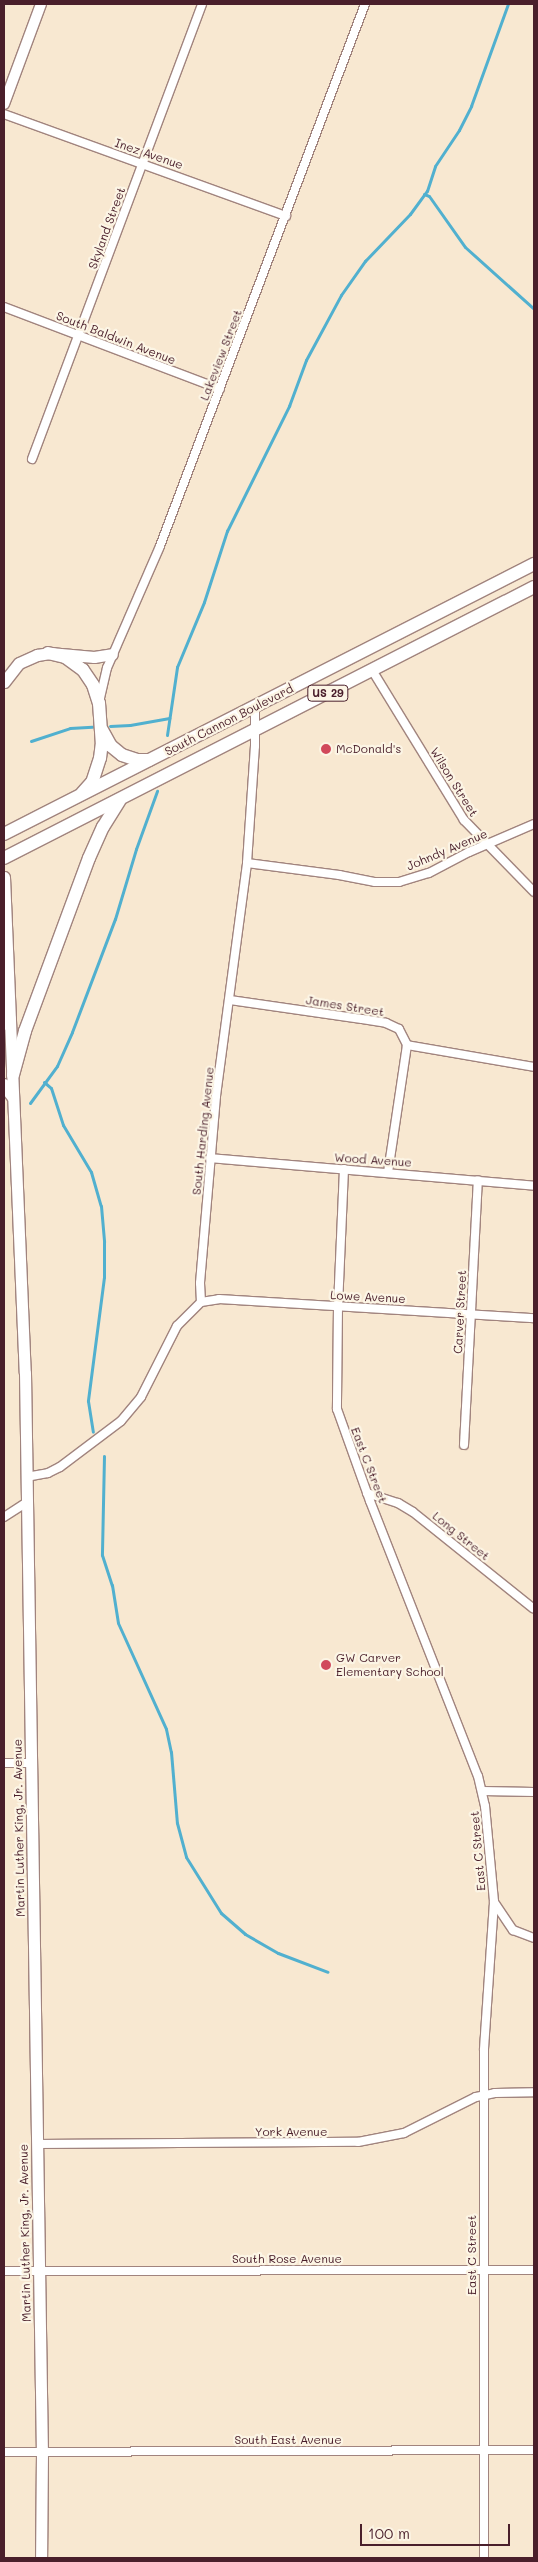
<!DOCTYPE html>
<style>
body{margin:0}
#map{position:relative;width:538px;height:2562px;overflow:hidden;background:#f8e8d1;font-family:Mali,sans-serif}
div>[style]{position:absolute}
.stream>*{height:3px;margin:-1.5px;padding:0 1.5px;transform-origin:1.5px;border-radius:1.5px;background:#51b0cf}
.roads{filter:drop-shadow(1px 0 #a1847e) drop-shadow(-1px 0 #a1847e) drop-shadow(0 1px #a1847e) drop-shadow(0 -1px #a1847e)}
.minor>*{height:8px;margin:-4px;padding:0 4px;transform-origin:4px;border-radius:4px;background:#fff}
.tertiary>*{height:10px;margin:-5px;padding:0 5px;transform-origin:5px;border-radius:5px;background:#fff}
.secondary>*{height:11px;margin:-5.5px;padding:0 5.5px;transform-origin:5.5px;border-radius:5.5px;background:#fff}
.primary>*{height:12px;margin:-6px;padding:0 6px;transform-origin:6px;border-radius:6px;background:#fff}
.dots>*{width:14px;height:14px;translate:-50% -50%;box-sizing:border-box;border:2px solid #fcf5e5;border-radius:50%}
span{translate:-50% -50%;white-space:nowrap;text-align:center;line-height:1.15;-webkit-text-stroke:4.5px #fcf5e5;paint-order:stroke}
.shield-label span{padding:1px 4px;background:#fcf5e5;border:1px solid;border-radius:4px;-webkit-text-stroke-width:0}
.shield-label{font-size:11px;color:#4a1f2b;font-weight:700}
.street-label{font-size:12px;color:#4a1f2b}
.poi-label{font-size:12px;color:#4a1f2b}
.left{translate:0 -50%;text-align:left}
.frame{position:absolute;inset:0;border:5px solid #4a1f2b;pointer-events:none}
.scale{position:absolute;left:360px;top:2524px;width:150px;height:22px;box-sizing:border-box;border:2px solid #4a1f2b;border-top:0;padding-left:6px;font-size:15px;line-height:18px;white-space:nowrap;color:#4a1f2b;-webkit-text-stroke:4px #fcf5e5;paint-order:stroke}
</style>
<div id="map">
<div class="stream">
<div style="left:424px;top:194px;width:5px;rotate:22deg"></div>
<div style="left:429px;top:196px;width:62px;rotate:54.8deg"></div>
<div style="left:465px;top:247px;width:93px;rotate:41.9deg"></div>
<div style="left:110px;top:726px;width:20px;rotate:-3deg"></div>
<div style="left:130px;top:725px;width:40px;rotate:-10deg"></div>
<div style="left:167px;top:735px;width:69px;rotate:-81.6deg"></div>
<div style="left:177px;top:667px;width:70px;rotate:-67.4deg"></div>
<div style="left:204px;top:602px;width:75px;rotate:-72.1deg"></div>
<div style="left:227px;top:531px;width:140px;rotate:-63.6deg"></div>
<div style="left:289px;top:406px;width:49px;rotate:-69.7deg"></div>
<div style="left:306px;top:360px;width:74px;rotate:-61.7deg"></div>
<div style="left:341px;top:295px;width:42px;rotate:-54.8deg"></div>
<div style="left:365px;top:261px;width:65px;rotate:-46.2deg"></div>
<div style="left:410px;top:214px;width:29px;rotate:-54deg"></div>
<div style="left:427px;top:191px;width:26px;rotate:-72deg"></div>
<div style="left:435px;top:166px;width:43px;rotate:-56.3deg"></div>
<div style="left:459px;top:130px;width:27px;rotate:-63deg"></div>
<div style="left:471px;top:106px;width:109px;rotate:-70.1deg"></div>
<div style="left:31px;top:741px;width:41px;rotate:-18.4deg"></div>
<div style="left:70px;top:728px;width:22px;rotate:-3deg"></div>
<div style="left:44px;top:1082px;width:9px;rotate:41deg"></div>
<div style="left:51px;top:1088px;width:39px;rotate:72deg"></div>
<div style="left:63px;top:1125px;width:55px;rotate:59.2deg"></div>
<div style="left:91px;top:1172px;width:35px;rotate:74deg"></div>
<div style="left:101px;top:1206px;width:36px;rotate:85deg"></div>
<div style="left:104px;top:1242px;width:35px;rotate:90deg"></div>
<div style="left:104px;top:1277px;width:125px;rotate:97.4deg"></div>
<div style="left:88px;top:1401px;width:31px;rotate:81deg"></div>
<div style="left:30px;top:1103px;width:46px;rotate:-53.9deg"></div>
<div style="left:57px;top:1066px;width:37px;rotate:-66deg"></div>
<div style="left:72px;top:1032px;width:121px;rotate:-69.2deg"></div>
<div style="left:115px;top:919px;width:73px;rotate:-73.3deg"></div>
<div style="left:136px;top:849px;width:62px;rotate:-70.1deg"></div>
<div style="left:104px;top:1456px;width:99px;rotate:91.2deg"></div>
<div style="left:102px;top:1555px;width:32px;rotate:72deg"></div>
<div style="left:112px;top:1585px;width:38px;rotate:81deg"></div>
<div style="left:118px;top:1623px;width:116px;rotate:65.6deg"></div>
<div style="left:166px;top:1729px;width:24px;rotate:78deg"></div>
<div style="left:171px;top:1752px;width:71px;rotate:85.2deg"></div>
<div style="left:177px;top:1823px;width:35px;rotate:75deg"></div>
<div style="left:186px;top:1857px;width:66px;rotate:58deg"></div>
<div style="left:221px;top:1913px;width:32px;rotate:41deg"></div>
<div style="left:245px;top:1934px;width:38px;rotate:30deg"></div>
<div style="left:278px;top:1953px;width:53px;rotate:20.8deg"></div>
</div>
<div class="roads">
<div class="minor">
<div style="left:4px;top:114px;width:300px;rotate:19.9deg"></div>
<div style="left:4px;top:307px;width:231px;rotate:20.8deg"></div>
<div style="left:32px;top:459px;width:486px;rotate:-69.5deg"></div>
<div style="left:372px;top:670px;width:176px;rotate:58.5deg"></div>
<div style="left:464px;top:820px;width:100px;rotate:45.8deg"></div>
<div style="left:100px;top:698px;width:31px;rotate:-77deg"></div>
<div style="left:107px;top:668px;width:133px;rotate:-66.5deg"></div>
<div style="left:160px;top:546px;width:579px;rotate:-69.28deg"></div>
<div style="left:247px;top:863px;width:93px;rotate:7.4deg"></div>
<div style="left:339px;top:875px;width:37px;rotate:11deg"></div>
<div style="left:375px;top:882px;width:24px"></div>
<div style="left:399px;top:882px;width:31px;rotate:-17deg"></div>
<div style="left:429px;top:873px;width:45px;rotate:-27.7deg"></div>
<div style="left:469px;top:852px;width:71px;rotate:-23.3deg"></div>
<div style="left:230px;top:1000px;width:133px;rotate:8.2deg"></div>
<div style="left:362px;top:1019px;width:24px;rotate:9deg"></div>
<div style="left:386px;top:1023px;width:14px;rotate:25deg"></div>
<div style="left:399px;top:1029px;width:18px;rotate:63deg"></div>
<div style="left:407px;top:1045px;width:128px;rotate:98.5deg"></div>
<div style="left:407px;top:1045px;width:129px;rotate:9.8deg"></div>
<div style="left:210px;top:1158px;width:325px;rotate:4.9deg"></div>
<div style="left:344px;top:1169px;width:137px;rotate:92.5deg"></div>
<div style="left:338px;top:1306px;width:103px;rotate:90.6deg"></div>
<div style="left:337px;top:1409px;width:98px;rotate:70.3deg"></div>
<div style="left:370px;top:1501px;width:295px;rotate:68.6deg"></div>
<div style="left:478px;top:1776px;width:31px;rotate:77deg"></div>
<div style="left:485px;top:1806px;width:96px;rotate:84.6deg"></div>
<div style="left:494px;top:1902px;width:148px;rotate:93.9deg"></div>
<div style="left:484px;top:2050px;width:508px;rotate:90deg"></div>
<div style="left:201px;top:1302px;width:18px;rotate:-9deg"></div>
<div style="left:219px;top:1299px;width:316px;rotate:3.5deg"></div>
<div style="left:464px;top:1445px;width:265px;rotate:-87deg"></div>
<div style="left:26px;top:1477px;width:22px;rotate:-10deg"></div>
<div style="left:48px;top:1473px;width:13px;rotate:-27deg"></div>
<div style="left:60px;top:1467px;width:76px;rotate:-37deg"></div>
<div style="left:121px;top:1421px;width:31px;rotate:-50deg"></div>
<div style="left:141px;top:1397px;width:80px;rotate:-63.1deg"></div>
<div style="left:177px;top:1326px;width:34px;rotate:-45deg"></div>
<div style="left:201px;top:1302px;width:19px;rotate:-93deg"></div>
<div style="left:200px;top:1283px;width:188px;rotate:-85.1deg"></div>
<div style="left:216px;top:1096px;width:235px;rotate:-82.4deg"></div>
<div style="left:247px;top:863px;width:117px;rotate:-86.1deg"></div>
<div style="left:255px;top:746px;width:40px;rotate:-90deg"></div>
<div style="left:367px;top:1493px;width:33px;rotate:18deg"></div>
<div style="left:398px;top:1503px;width:17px;rotate:31deg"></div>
<div style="left:413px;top:1512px;width:154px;rotate:38.7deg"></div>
<div style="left:4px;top:1517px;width:27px;rotate:-33deg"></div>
<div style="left:4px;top:1763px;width:27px"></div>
<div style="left:483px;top:1791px;width:51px;rotate:1.1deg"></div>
<div style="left:494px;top:1902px;width:34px;rotate:56deg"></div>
<div style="left:513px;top:1930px;width:22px;rotate:21deg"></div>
<div style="left:37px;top:2144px;width:321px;rotate:-0.4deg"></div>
<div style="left:358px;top:2142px;width:47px;rotate:-11.1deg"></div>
<div style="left:404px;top:2133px;width:80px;rotate:-26.6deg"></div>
<div style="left:476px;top:2097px;width:19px;rotate:-12deg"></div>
<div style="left:495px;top:2093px;width:39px;rotate:-1deg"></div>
<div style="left:4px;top:2271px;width:530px;rotate:-0.11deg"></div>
<div style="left:4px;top:2452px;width:530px;rotate:-0.22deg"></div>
</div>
<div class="tertiary">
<div style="left:4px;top:104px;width:107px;rotate:-69.7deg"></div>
</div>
<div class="secondary">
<div style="left:4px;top:682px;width:24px;rotate:-52deg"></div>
<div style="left:19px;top:663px;width:20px;rotate:-24deg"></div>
<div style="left:37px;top:655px;width:13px;rotate:-9deg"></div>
<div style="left:50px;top:653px;width:44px;rotate:5.2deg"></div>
<div style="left:94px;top:657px;width:18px;rotate:-9deg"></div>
<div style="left:4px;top:877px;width:496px;rotate:87.6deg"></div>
<div style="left:25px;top:1373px;width:1079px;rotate:89.1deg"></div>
<div style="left:42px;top:2452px;width:106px;rotate:90.5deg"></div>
</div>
<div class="primary">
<div style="left:48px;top:653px;width:17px;rotate:13deg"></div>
<div style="left:65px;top:657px;width:22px;rotate:36deg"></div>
<div style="left:83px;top:670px;width:18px;rotate:56deg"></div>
<div style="left:93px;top:685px;width:19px;rotate:72deg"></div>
<div style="left:99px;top:703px;width:39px;rotate:86deg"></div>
<div style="left:102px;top:742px;width:16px;rotate:97deg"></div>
<div style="left:100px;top:758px;width:25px;rotate:108deg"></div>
<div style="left:92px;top:782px;width:15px;rotate:132deg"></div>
<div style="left:102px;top:730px;width:18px;rotate:61deg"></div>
<div style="left:111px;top:746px;width:14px;rotate:39deg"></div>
<div style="left:122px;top:755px;width:16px;rotate:18deg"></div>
<div style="left:137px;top:760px;width:12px"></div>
<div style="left:4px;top:834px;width:595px;rotate:-27deg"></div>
<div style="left:4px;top:858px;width:595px;rotate:-27.08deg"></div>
<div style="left:4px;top:1024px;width:8px;rotate:-45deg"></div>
<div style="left:13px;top:1075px;width:46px;rotate:-74.7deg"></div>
<div style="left:25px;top:1031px;width:184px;rotate:-69.7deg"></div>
<div style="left:89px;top:858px;width:34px;rotate:-66deg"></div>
<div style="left:103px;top:827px;width:31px;rotate:-58deg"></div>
<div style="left:4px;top:1085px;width:15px;rotate:53deg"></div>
</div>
</div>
<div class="dots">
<div style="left:326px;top:749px;background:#d1495b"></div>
<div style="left:326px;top:1665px;background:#d1495b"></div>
</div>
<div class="shield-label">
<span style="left:328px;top:693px">US 29</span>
</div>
<div class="street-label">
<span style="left:149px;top:154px;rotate:19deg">Inez Avenue</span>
<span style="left:107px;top:228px;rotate:-70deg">Skyland Street</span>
<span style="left:116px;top:338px;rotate:21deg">South Baldwin Avenue</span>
<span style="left:221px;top:355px;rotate:-69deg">Lakeview Street</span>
<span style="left:229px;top:720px;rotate:-27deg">South Cannon Boulevard</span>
<span style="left:454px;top:782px;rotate:58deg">Wilson Street</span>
<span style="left:447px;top:850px;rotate:-23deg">Johndy Avenue</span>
<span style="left:345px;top:1006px;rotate:9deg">James Street</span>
<span style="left:203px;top:1131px;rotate:-84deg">South Harding Avenue</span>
<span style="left:373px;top:1160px;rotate:4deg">Wood Avenue</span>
<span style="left:368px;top:1297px;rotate:3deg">Lowe Avenue</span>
<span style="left:460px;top:1312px;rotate:-87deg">Carver Street</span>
<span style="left:369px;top:1465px;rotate:69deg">East C Street</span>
<span style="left:461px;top:1536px;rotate:39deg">Long Street</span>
<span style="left:19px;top:1828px;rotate:-91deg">Martin Luther King, Jr. Avenue</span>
<span style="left:478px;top:1851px;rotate:-95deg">East C Street</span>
<span style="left:291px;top:2132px">York Avenue</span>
<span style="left:25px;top:2233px;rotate:-91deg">Martin Luther King, Jr. Avenue</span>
<span style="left:472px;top:2255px;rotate:-90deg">East C Street</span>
<span style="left:287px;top:2259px">South Rose Avenue</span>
<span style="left:288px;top:2440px">South East Avenue</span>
</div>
<div class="poi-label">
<span class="left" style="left:336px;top:749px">McDonald's</span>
<span class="left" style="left:336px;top:1665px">GW Carver<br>Elementary School</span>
</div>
<div class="frame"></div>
<div class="scale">100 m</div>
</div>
